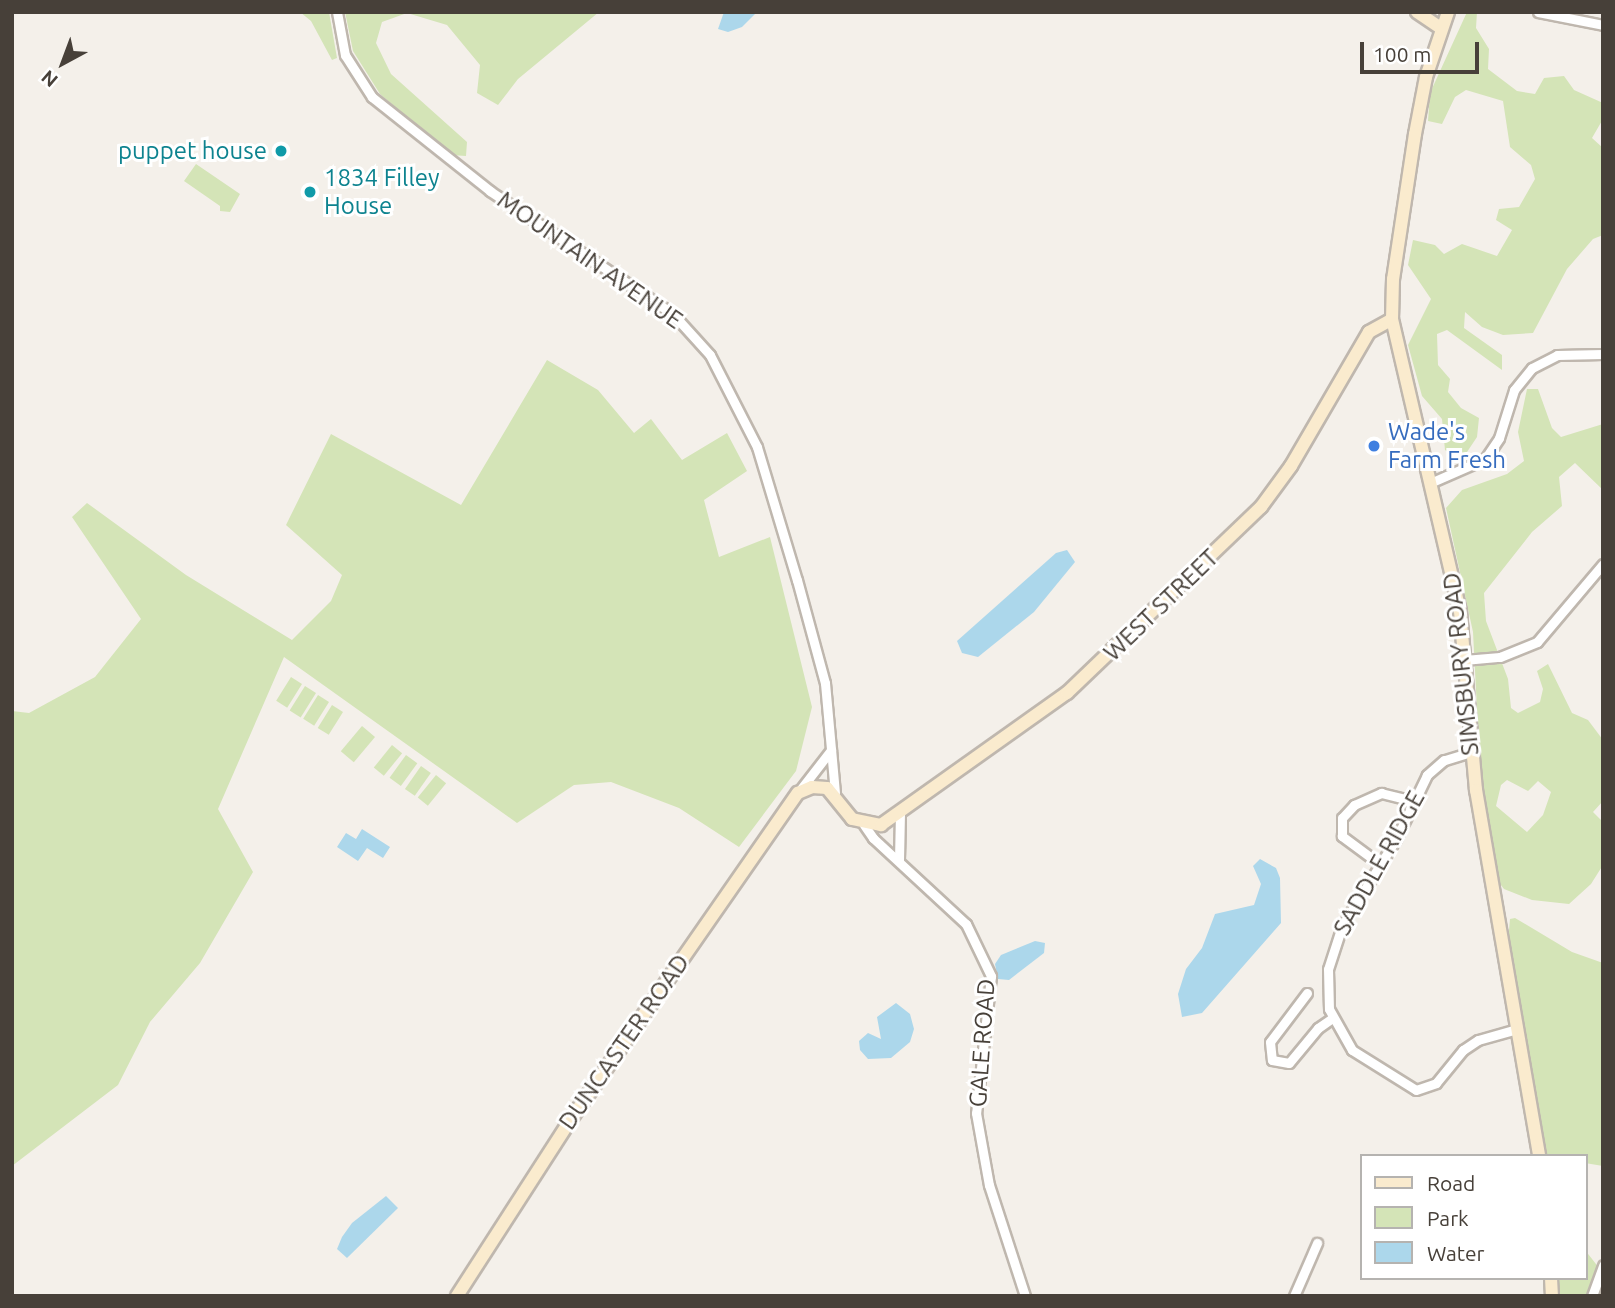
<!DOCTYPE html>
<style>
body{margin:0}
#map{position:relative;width:1615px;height:1308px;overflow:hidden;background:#f4f0ea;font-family:Ubuntu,sans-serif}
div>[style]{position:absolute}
.green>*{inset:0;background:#d4e4b7;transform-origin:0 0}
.water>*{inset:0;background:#acd7eb}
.roads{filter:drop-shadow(2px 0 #bfb7ae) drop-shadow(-2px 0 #bfb7ae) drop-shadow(0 2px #bfb7ae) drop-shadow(0 -2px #bfb7ae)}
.street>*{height:9px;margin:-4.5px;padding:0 4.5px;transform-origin:4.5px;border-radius:4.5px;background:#fff}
.secondary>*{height:12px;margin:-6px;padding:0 6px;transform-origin:6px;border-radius:6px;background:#faebce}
.dots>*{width:19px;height:19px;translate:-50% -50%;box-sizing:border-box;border:4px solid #fff;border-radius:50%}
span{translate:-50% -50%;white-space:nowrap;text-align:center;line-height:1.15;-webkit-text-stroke:6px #fff;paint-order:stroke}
.culture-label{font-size:24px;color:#0d838f}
.right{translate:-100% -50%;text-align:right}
.left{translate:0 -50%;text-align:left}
.street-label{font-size:24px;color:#474039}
.shop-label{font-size:24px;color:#366cbe}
.frame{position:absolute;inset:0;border:14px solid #474039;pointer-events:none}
.legend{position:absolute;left:1360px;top:1154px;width:228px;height:126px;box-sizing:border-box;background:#fff;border:2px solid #b5b3b0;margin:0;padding:9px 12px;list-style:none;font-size:21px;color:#474039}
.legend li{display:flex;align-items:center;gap:14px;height:35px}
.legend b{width:35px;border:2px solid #b5b3b0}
.north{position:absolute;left:28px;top:28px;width:70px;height:70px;-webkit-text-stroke:5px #fff;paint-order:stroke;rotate:221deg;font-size:19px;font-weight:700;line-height:28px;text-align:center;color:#474039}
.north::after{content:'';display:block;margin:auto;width:24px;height:32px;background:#474039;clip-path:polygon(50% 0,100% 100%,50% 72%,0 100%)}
.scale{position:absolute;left:1360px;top:42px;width:119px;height:32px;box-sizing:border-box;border:4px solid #474039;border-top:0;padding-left:9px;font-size:21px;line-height:24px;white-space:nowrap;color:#474039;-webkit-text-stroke:5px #fff;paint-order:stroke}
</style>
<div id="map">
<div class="green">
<div style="clip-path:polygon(300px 12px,329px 12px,337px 58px,332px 60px,311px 21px)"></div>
<div style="clip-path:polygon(345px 12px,599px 12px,518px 79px,498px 105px,477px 93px,480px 65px,447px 25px,407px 13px,382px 22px,376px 43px,391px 74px,467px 142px,466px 156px,451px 155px,380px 94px,353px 51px)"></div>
<div style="clip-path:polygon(1467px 12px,1477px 12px,1476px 28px,1489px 49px,1488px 69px,1517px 91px,1535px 94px,1544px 78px,1564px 76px,1574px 90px,1603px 103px,1603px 119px,1592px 138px,1603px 148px,1603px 235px,1593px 239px,1567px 269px,1533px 333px,1503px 335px,1482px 327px,1465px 312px,1464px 328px,1502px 355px,1502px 370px,1447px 330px,1437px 334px,1438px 365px,1450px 379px,1448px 392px,1461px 408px,1479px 418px,1477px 437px,1467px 452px,1454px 456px,1445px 450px,1442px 419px,1422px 396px,1408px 345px,1431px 299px,1408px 265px,1413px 240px,1435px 245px,1444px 254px,1462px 244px,1497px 256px,1512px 230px,1496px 220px,1499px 209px,1519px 207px,1535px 179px,1531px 165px,1510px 147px,1503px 101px,1466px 90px,1455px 97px,1442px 124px,1428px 121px,1430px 93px)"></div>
<div style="clip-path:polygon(196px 164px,240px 194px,230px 212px,220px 211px,220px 206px,184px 181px)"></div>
<div style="clip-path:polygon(547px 360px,598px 390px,634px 433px,651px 419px,682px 460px,727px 433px,747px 471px,704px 500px,719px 557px,770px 537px,812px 707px,796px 771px,739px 847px,679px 808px,611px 782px,574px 785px,517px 823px,284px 657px,218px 809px,253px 872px,200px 963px,150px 1022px,118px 1085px,12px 1166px,12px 711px,29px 713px,95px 677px,141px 619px,72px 517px,87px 503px,186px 575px,292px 640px,331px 601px,342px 575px,286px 525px,331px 434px,461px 505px)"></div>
<div style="clip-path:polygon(evenodd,1527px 389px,1538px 389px,1552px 428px,1561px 437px,1603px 424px,1603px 490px,1575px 463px,1559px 477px,1562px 506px,1532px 532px,1484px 593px,1486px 621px,1508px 679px,1511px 708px,1518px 713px,1540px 702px,1543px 689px,1537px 671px,1548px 664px,1572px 713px,1588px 720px,1603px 740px,1603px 801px,1593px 812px,1603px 822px,1603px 865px,1591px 884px,1569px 904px,1532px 900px,1504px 889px,1497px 880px,1480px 767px,1473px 632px,1446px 508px,1462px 490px,1507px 474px,1524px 461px,1518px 432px,1527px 389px,1507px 780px,1528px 791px,1538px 781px,1551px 792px,1543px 815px,1527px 832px,1496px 806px,1501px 785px,1507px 780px)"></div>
<div style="left:291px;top:677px;width:13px;height:28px;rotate:32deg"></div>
<div style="left:305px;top:686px;width:13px;height:29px;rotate:32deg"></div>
<div style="left:318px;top:695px;width:13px;height:28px;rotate:32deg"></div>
<div style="left:332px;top:705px;width:13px;height:27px;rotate:32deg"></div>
<div style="left:362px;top:726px;width:17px;height:33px;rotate:40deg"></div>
<div style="left:392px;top:745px;width:13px;height:29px;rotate:39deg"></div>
<div style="left:406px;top:755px;width:14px;height:28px;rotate:36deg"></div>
<div style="left:421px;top:766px;width:12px;height:28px;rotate:35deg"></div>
<div style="left:436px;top:775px;width:13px;height:29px;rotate:39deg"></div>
<div style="clip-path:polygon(1515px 918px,1572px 952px,1603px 963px,1603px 1166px,1585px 1163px,1585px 1156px,1547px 1156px,1508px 942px,1510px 919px)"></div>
<div style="clip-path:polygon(1585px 1250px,1603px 1273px,1603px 1296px,1557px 1296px,1557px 1278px,1585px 1278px)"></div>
</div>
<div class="water">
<div style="clip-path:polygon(724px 12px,757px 12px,742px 27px,728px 32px,718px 29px)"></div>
<div style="clip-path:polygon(1067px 550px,1075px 562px,1034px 612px,978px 657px,962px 653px,957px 641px,1056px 553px)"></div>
<div style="clip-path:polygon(362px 829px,390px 847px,383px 858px,367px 848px,358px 861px,337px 847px,346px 833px,356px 839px)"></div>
<div style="clip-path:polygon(1260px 859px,1276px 868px,1280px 878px,1281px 923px,1202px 1013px,1182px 1017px,1178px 994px,1186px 969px,1202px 948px,1215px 914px,1254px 905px,1261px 884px,1253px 866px)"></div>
<div style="clip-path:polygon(1035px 941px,1045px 943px,1044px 953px,1009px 980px,998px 979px,995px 964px,1001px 955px)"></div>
<div style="clip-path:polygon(896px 1003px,910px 1014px,914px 1029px,910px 1042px,891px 1058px,868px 1059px,860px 1050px,859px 1041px,868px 1033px,881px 1039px,877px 1017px)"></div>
<div style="clip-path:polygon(386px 1196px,398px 1208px,347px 1258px,337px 1249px,342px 1237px,352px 1223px)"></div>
</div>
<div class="roads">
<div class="street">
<div style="left:337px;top:12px;width:44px;rotate:79.5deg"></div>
<div style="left:345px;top:55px;width:50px;rotate:57.3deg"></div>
<div style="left:372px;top:97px;width:151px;rotate:38.5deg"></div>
<div style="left:490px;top:191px;width:220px;rotate:33.9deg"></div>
<div style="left:673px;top:314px;width:55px;rotate:47.9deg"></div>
<div style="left:710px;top:355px;width:103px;rotate:62.9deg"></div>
<div style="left:757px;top:447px;width:139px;rotate:73.3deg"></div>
<div style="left:797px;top:580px;width:107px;rotate:74.8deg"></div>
<div style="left:825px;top:683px;width:110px;rotate:84.8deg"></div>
<div style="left:1538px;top:12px;width:66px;rotate:11.3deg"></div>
<div style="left:1430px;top:483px;width:60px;rotate:-23.6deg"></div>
<div style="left:1485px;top:459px;width:25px;rotate:-56deg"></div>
<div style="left:1499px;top:438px;width:50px;rotate:-72.6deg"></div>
<div style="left:1514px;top:390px;width:28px;rotate:-51deg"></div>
<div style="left:1532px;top:368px;width:28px;rotate:-27deg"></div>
<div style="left:1557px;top:355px;width:46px;rotate:-1.2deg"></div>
<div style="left:1464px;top:660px;width:36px;rotate:-5deg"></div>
<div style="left:1500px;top:657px;width:40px;rotate:-22deg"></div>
<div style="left:1537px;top:642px;width:102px;rotate:-49.8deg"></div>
<div style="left:1471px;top:752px;width:28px;rotate:163deg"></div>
<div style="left:1444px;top:760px;width:23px;rotate:139deg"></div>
<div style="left:1427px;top:775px;width:71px;rotate:115.8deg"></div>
<div style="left:1396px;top:839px;width:102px;rotate:121.8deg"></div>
<div style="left:1342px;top:926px;width:45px;rotate:108deg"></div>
<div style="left:1328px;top:969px;width:40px;rotate:88.6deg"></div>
<div style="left:1329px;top:1009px;width:47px;rotate:60.7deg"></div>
<div style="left:1352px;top:1050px;width:75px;rotate:32deg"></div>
<div style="left:1416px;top:1090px;width:21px;rotate:-19deg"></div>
<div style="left:1436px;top:1083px;width:43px;rotate:-50.7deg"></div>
<div style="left:1463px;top:1050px;width:18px;rotate:-34deg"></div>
<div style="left:1478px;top:1040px;width:41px;rotate:-15.8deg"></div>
<div style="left:800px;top:790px;width:51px;rotate:-52.2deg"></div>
<div style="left:864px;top:825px;width:16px;rotate:55deg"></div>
<div style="left:873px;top:838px;width:127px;rotate:42.8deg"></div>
<div style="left:966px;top:924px;width:58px;rotate:64.3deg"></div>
<div style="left:991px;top:976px;width:138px;rotate:96.2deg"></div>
<div style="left:976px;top:1113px;width:73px;rotate:79.8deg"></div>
<div style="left:989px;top:1185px;width:117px;rotate:72deg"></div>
<div style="left:899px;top:860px;width:46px;rotate:-88.8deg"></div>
<div style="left:1381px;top:865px;width:49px;rotate:-143.4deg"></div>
<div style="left:1342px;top:836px;width:18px;rotate:-90deg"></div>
<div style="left:1342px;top:818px;width:18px;rotate:-47deg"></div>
<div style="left:1354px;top:805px;width:30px;rotate:-24deg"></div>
<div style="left:1381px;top:793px;width:34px;rotate:14deg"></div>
<div style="left:1307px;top:993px;width:61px;rotate:127.1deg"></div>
<div style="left:1270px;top:1042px;width:18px;rotate:84deg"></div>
<div style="left:1272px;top:1060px;width:17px;rotate:10deg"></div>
<div style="left:1289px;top:1063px;width:45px;rotate:-50.4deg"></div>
<div style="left:1318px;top:1028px;width:16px;rotate:-35deg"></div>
<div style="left:1294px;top:1296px;width:58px;rotate:-66.5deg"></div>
<div style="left:1592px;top:1296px;width:33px;rotate:-70deg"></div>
</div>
<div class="secondary">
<div style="left:1417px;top:12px;width:29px;rotate:34deg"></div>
<div style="left:1448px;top:12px;width:69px;rotate:108.7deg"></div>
<div style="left:1426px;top:77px;width:58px;rotate:100.9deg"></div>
<div style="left:1415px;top:134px;width:147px;rotate:98.6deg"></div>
<div style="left:1393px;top:279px;width:40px;rotate:91.4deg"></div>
<div style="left:1392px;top:319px;width:300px;rotate:76.9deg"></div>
<div style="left:1460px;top:611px;width:180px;rotate:84.9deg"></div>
<div style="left:1476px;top:790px;width:371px;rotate:80.2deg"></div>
<div style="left:1551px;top:1278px;width:18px;rotate:87deg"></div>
<div style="left:457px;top:1296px;width:207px;rotate:-57.2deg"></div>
<div style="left:569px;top:1122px;width:401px;rotate:-55.2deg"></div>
<div style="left:798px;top:793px;width:15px;rotate:-23deg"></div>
<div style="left:812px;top:787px;width:15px;rotate:4deg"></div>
<div style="left:827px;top:788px;width:40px;rotate:51deg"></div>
<div style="left:852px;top:819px;width:30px;rotate:12deg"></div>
<div style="left:881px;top:825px;width:228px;rotate:-35.4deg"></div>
<div style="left:1067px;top:693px;width:269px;rotate:-43.8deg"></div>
<div style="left:1261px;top:507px;width:51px;rotate:-53.8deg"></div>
<div style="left:1291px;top:466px;width:155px;rotate:-59.8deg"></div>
<div style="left:1369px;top:332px;width:26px;rotate:-29deg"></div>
</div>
</div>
<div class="dots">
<div style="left:281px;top:151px;background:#0f9aa8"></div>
<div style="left:310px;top:192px;background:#0f9aa8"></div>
<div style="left:1374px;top:446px;background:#3f7fe0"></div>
</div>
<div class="culture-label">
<span class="right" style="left:267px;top:151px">puppet house</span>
<span class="left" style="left:324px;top:192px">1834 Filley<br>House</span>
</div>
<div class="street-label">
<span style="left:590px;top:260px;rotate:35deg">MOUNTAIN AVENUE</span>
<span style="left:1161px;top:605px;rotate:-44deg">WEST STREET</span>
<span style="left:1461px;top:664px;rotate:-96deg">SIMSBURY ROAD</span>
<span style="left:1379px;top:863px;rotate:-61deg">SADDLE RIDGE</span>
<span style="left:624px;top:1042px;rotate:-55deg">DUNCASTER ROAD</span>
<span style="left:982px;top:1043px;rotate:-86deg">GALE ROAD</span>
</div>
<div class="shop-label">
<span class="left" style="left:1388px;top:446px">Wade's<br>Farm Fresh</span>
</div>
<div class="frame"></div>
<ul class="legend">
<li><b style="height:9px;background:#faebce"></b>Road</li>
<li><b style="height:19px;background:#d4e4b7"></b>Park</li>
<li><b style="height:19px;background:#acd7eb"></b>Water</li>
</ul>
<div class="north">N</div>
<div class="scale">100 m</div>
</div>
